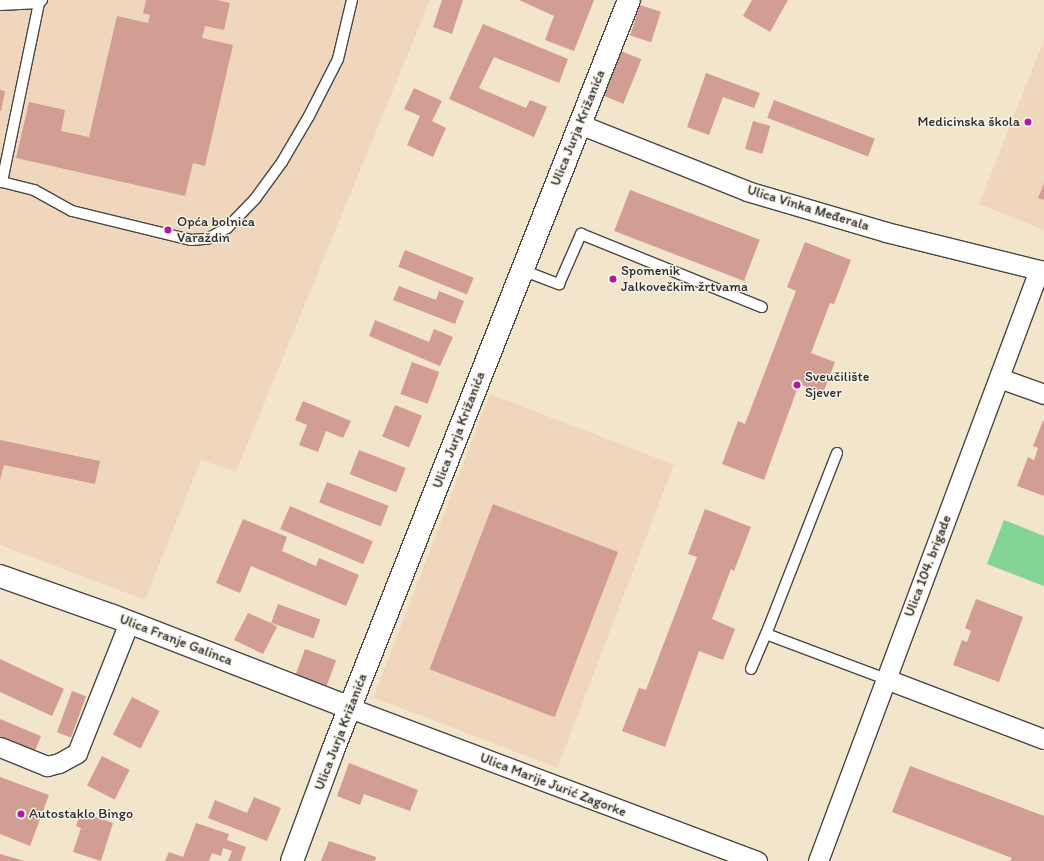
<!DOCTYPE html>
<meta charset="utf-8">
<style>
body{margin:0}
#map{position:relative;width:1044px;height:861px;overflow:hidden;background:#f2e5cb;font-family:Itim,sans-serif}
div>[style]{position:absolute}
.built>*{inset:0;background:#efd6bc;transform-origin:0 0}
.green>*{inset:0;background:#83d495}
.building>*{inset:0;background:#d29d93;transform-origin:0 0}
.roads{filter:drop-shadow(1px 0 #494743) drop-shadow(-1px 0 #494743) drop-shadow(0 1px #494743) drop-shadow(0 -1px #494743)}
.service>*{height:10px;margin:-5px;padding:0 5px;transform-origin:5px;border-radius:5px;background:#fff}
.minor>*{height:19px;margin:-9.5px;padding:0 9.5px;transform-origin:9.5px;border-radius:9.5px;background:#fff}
.tertiary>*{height:22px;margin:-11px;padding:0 11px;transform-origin:11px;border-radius:11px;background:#fff}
.dots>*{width:11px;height:11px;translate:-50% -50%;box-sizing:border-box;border:2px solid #f7f3e8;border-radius:50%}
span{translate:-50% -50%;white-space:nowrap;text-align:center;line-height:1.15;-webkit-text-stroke:3px #f7f3e8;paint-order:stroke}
.poi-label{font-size:14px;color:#2b2b2b}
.right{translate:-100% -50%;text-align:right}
.left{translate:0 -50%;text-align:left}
.street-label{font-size:14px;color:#2b2b2b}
</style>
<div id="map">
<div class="built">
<div style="clip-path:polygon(0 0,430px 0,236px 472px,201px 460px,145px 600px,0 545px)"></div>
<div style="clip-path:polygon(1044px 40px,1044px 230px,979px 204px)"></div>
<div style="left:490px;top:394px;width:197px;height:325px;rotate:21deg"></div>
</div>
<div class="green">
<div style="clip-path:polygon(1004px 520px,1044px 536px,1044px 586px,987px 564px)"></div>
</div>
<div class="building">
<div style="clip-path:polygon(146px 0,217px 0,230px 3px,224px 30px,205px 26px,202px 38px,233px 45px,205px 166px,193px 163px,185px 196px,16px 158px,29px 102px,65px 110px,61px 131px,89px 137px,117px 16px,148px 23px,150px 15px,143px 13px)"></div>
<div style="clip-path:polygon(442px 0,463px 0,452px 34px,433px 27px)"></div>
<div style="clip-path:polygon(519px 0,594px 0,574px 51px,545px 40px,554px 16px)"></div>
<div style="clip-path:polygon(752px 0,788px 0,770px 32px,743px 16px)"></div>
<div style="left:640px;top:5px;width:22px;height:32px;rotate:18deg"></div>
<div style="clip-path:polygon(483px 24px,568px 59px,559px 83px,494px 57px,479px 88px,526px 108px,530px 100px,547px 107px,534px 137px,449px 99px)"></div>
<div style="left:621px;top:51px;width:22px;height:48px;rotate:22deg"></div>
<div style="clip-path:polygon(706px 73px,760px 93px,754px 108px,723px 97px,709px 135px,687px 127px)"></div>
<div style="clip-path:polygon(414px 88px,442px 101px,432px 121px,446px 128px,433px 157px,407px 145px,420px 116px,404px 109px)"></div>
<div style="clip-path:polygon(0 90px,5px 91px,1px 111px,0 111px)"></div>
<div style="left:774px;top:100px;width:108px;height:19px;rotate:21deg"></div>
<div style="left:753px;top:121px;width:18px;height:29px;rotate:16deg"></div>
<div style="clip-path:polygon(1044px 183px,1044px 200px,1038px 198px)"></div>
<div style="left:630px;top:190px;width:139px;height:44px;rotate:21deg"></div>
<div style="clip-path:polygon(805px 242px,851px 260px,834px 304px,830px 303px,811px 353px,835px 362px,823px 393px,799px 384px,764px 480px,722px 464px,738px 421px,745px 424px,796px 291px,787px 287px)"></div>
<div style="left:405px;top:250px;width:74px;height:18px;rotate:22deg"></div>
<div style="clip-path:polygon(399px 286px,436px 300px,439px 291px,464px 301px,455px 324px,393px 300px)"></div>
<div style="clip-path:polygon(375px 320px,429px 342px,434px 329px,453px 337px,440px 366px,369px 336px)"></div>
<div style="left:412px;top:362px;width:29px;height:34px;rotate:20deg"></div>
<div style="clip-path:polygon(303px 401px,351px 421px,343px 438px,326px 431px,318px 452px,299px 445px,307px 425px,295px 420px)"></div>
<div style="left:395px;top:405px;width:29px;height:34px;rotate:22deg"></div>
<div style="clip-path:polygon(1043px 421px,1044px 421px,1044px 496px,1017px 486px,1028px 457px,1034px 460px,1038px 448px,1033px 446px)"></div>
<div style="clip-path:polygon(0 440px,100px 461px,95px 484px,4px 465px,0 480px)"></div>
<div style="left:359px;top:450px;width:50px;height:26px;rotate:21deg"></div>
<div style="left:327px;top:482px;width:66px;height:22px;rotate:21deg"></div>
<div style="left:493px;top:504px;width:134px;height:177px;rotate:21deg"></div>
<div style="left:290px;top:506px;width:90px;height:25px;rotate:23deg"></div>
<div style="clip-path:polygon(705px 509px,751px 527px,734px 571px,731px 569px,712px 619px,735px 629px,723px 660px,699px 651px,665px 747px,622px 731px,639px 688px,646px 690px,697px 557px,688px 554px)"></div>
<div style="clip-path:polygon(243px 519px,287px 537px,282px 551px,316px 566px,319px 558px,359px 575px,346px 606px,251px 566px,240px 593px,216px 583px)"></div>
<div style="clip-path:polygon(976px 599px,1023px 617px,999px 682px,953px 665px,962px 640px,967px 642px,971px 631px,965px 628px)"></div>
<div style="left:278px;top:604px;width:45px;height:20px;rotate:20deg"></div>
<div style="clip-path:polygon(248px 613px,271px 623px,277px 627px,263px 654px,234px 640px)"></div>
<div style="left:305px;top:649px;width:33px;height:30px;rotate:20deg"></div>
<div style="clip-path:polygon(0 659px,64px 689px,52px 716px,0 692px)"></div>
<div style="left:72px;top:691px;width:15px;height:44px;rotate:20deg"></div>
<div style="left:132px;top:697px;width:31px;height:42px;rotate:27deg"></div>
<div style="clip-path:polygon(0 719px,41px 736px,34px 753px,0 739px)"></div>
<div style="left:102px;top:756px;width:31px;height:33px;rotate:27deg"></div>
<div style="clip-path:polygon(349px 763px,418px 790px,410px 811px,364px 794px,360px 805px,337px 796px)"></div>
<div style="clip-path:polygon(910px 766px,1044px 816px,1044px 861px,1010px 861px,1012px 858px,892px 812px)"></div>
<div style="clip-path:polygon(0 777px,49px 795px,30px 846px,0 834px)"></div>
<div style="clip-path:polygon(254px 797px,281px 808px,267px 841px,208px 818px,215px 800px,247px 813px)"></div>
<div style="clip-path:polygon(81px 812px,113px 823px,101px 861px,73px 852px,81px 828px,76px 826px)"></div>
<div style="clip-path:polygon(196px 823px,229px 834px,227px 840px,246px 847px,241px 861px,228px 861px,232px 851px,223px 848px,221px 856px,212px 853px,209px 861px,165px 861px,169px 852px,183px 857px)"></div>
<div style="clip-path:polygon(329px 841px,376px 857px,375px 861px,321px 861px)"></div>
<div style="clip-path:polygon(0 854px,25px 861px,0 861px)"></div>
</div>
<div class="roads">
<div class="service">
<div style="left:42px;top:0;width:4px;rotate:135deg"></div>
<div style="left:39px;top:3px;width:183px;rotate:101.7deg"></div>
<div style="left:2px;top:182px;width:33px;rotate:14deg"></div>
<div style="left:34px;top:190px;width:43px;rotate:28.9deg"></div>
<div style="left:72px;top:211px;width:122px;rotate:13.7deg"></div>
<div style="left:191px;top:240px;width:16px;rotate:-4deg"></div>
<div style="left:207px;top:239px;width:23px;rotate:-29deg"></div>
<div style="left:227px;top:228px;width:40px;rotate:-46deg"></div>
<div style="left:255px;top:199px;width:46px;rotate:-53.9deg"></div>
<div style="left:282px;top:162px;width:53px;rotate:-59.6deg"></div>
<div style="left:309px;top:116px;width:64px;rotate:-63deg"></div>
<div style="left:338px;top:59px;width:61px;rotate:-76.7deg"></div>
<div style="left:0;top:5px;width:39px;rotate:-3deg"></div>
<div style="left:522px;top:270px;width:40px;rotate:21deg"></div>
<div style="left:559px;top:284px;width:55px;rotate:-66.3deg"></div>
<div style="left:581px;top:234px;width:195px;rotate:22deg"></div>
<div style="left:837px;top:453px;width:194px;rotate:111.4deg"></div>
<div style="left:766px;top:634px;width:128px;rotate:20.6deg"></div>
<div style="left:751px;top:669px;width:38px;rotate:-67deg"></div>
</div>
<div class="minor">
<div style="left:579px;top:124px;width:181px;rotate:21.7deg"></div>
<div style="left:747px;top:191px;width:145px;rotate:16.4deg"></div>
<div style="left:886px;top:232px;width:163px;rotate:13.9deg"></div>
<div style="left:999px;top:378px;width:48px;rotate:19.6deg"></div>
<div style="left:886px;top:679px;width:169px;rotate:20.8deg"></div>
<div style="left:350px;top:708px;width:435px;rotate:20.6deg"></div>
<div style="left:0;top:747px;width:51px;rotate:22deg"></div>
<div style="left:47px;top:766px;width:12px;rotate:-14deg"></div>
<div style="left:59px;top:763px;width:21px;rotate:-29deg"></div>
<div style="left:77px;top:753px;width:141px;rotate:-68.3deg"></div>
<div style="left:818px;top:861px;width:631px;rotate:-69.5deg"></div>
</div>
<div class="tertiary">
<div style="left:0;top:576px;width:120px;rotate:19.5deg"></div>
<div style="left:113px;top:616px;width:254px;rotate:21.2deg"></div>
<div style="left:292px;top:861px;width:118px;rotate:-69.7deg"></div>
<div style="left:333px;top:750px;width:806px;rotate:-68.46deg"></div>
</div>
</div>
<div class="dots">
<div style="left:1028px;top:122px;background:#b5179e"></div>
<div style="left:168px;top:230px;background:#b5179e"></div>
<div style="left:613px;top:279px;background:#b5179e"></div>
<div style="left:797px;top:385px;background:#b5179e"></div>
<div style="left:21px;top:814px;background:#b5179e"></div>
</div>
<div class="poi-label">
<span class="right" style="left:1020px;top:122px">Medicinska škola</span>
<span class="left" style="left:177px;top:230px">Opća bolnica<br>Varaždin</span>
<span class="left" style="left:621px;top:279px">Spomenik<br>Jalkovečkim žrtvama</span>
<span class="left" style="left:805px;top:385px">Sveučilište<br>Sjever</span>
<span class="left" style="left:29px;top:814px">Autostaklo Bingo</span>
</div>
<div class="street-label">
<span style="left:578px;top:128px;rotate:-68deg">Ulica Jurja Križanića</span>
<span style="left:808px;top:208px;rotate:17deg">Ulica Vinka Međerala</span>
<span style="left:459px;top:430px;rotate:-69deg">Ulica Jurja Križanića</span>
<span style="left:928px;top:566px;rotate:-69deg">Ulica 104. brigade</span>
<span style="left:176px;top:640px;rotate:21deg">Ulica Franje Galinca</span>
<span style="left:341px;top:732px;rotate:-69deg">Ulica Jurja Križanića</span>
<span style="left:553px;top:785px;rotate:21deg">Ulica Marije Jurić Zagorke</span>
</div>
</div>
